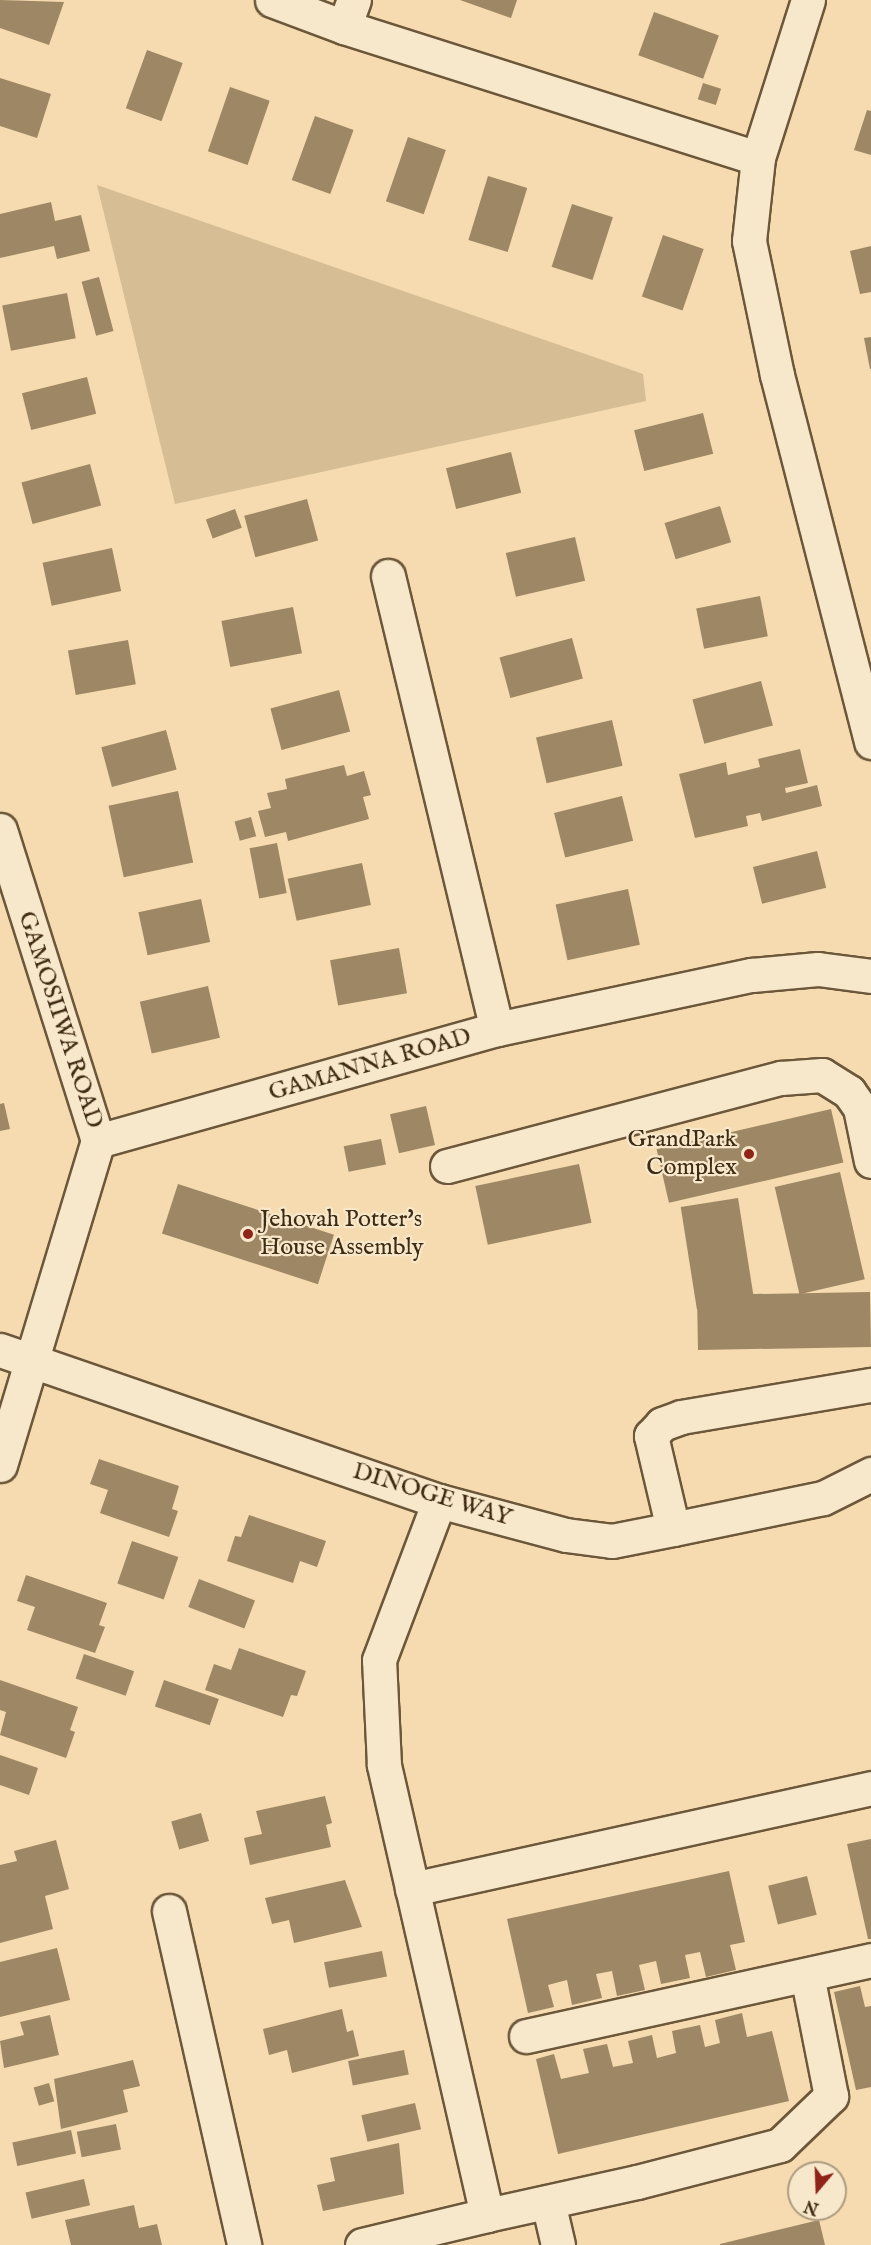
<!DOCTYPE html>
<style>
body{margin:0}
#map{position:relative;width:871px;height:2245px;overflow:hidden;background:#f5dbaf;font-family:"IM FELL English",serif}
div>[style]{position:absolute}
.green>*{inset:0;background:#d6bd94}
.building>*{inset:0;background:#9e8764;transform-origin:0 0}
.roads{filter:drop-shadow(2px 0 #6c573a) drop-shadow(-2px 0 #6c573a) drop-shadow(0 2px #6c573a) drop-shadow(0 -2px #6c573a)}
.minor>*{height:33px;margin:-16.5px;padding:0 16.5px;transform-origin:16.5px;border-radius:16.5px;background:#f8e8cb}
.dots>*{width:16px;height:16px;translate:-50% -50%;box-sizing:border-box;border:3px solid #f8e8cb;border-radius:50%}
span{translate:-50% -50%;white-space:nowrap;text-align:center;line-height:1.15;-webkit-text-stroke:4.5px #f8e8cb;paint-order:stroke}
.street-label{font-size:24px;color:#3f2b13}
.poi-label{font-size:24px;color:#3f2b13}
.right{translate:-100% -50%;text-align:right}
.left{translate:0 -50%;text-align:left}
.north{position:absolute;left:787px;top:2161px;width:60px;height:60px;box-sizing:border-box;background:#f8e8cb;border:2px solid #ae9c81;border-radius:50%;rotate:199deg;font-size:16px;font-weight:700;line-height:24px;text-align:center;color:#3f2b13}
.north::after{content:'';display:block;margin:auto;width:21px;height:27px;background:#8f2418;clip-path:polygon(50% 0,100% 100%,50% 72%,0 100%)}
</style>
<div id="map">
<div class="green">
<div style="clip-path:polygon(97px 185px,643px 374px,646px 401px,175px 504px)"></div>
</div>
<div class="building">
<div style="clip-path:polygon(0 0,64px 2px,49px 45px,0 28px)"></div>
<div style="clip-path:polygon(460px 0,517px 0,511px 18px)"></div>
<div style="left:654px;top:12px;width:69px;height:46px;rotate:20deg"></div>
<div style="left:147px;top:50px;width:38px;height:62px;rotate:20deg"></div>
<div style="clip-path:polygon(0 78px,51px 94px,37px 138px,0 126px)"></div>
<div style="left:703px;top:83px;width:19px;height:17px;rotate:18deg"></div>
<div style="left:230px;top:87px;width:42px;height:68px;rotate:19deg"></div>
<div style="clip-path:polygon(867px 110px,871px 111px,871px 155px,854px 150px)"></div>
<div style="left:315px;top:116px;width:41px;height:68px;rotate:20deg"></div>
<div style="left:408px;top:137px;width:40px;height:68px;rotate:19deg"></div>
<div style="left:488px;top:176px;width:41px;height:67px;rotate:17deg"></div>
<div style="clip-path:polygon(51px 202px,55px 221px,81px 215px,90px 251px,57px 259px,54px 246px,0 258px,0 214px)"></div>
<div style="left:572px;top:204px;width:43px;height:66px;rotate:18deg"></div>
<div style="left:663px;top:235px;width:43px;height:65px;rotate:19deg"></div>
<div style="clip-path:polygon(871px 246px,871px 292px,860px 294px,850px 251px)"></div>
<div style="left:99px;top:277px;width:56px;height:18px;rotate:75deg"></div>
<div style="left:67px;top:293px;width:46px;height:66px;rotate:79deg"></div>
<div style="clip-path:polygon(871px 337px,871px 369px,870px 369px,864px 338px)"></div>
<div style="left:87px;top:377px;width:38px;height:67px;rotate:76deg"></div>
<div style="left:703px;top:413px;width:42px;height:71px;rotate:76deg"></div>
<div style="left:511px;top:452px;width:42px;height:67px;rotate:76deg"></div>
<div style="left:90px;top:464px;width:43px;height:71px;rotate:75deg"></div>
<div style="left:307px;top:499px;width:43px;height:65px;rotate:75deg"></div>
<div style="left:720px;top:506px;width:38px;height:58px;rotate:73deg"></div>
<div style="left:235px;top:509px;width:20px;height:31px;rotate:70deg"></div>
<div style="left:575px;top:537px;width:45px;height:71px;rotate:77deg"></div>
<div style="left:112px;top:548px;width:44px;height:71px;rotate:78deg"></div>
<div style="left:760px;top:596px;width:41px;height:65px;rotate:79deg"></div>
<div style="left:293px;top:607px;width:47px;height:73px;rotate:79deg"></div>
<div style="left:572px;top:638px;width:42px;height:75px;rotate:75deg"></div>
<div style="left:128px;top:640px;width:45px;height:61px;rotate:80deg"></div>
<div style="left:761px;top:681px;width:46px;height:71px;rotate:75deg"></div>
<div style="left:339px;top:690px;width:43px;height:71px;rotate:75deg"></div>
<div style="left:612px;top:720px;width:47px;height:78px;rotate:77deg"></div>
<div style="left:166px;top:730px;width:41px;height:67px;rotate:75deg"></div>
<div style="clip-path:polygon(800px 749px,808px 783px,785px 788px,786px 793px,817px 785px,822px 806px,762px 821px,760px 813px,746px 816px,748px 826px,695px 838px,679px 774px,726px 762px,728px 775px,760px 767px,758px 759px)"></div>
<div style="clip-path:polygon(344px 765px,347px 776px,364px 771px,371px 795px,363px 797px,369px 819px,288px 841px,286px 832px,265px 837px,258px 811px,271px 808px,267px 793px,287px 789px,285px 779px)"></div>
<div style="left:178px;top:791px;width:73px;height:71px;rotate:78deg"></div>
<div style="left:622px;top:796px;width:46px;height:70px;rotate:76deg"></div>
<div style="left:251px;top:817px;width:20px;height:17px;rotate:75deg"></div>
<div style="left:277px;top:843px;width:51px;height:28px;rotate:79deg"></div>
<div style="left:817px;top:851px;width:38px;height:66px;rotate:76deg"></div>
<div style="left:362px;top:863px;width:43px;height:76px;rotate:78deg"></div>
<div style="left:628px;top:889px;width:57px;height:74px;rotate:78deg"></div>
<div style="left:201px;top:899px;width:44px;height:64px;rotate:78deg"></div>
<div style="left:399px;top:948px;width:46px;height:70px;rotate:80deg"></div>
<div style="left:208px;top:986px;width:53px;height:70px;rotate:77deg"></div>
<div style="clip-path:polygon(4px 1103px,10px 1129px,0 1131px,0 1104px)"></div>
<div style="left:426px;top:1106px;width:40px;height:37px;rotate:77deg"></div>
<div style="left:831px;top:1109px;width:55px;height:179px;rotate:77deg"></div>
<div style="left:381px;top:1139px;width:26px;height:38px;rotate:79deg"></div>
<div style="left:579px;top:1164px;width:60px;height:106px;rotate:78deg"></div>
<div style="left:840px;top:1172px;width:110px;height:67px;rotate:77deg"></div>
<div style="left:178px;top:1184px;width:164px;height:52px;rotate:18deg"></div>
<div style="left:738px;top:1198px;width:104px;height:58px;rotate:81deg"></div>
<div style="left:870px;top:1292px;width:55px;height:173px;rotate:89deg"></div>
<div style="clip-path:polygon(99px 1459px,179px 1486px,172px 1509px,178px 1511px,169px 1537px,100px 1513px,108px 1490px,90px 1484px)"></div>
<div style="clip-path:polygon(249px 1515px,326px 1541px,317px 1567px,300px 1561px,293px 1583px,227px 1561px,235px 1536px,241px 1537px)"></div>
<div style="left:132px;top:1541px;width:49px;height:45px;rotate:19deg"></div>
<div style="clip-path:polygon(26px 1575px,107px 1603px,99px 1625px,105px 1627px,95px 1653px,27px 1630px,35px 1607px,17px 1601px)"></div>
<div style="left:199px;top:1579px;width:60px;height:30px;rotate:21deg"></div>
<div style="clip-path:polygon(239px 1648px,306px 1671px,297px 1696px,291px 1695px,283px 1717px,205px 1690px,214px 1664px,231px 1670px)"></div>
<div style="left:84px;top:1654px;width:53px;height:26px;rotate:19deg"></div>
<div style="clip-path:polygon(0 1680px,78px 1707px,70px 1730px,75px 1732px,66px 1758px,0 1735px,6px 1712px,0 1710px)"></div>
<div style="left:164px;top:1680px;width:58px;height:28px;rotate:19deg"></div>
<div style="clip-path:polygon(0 1755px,38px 1768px,29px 1795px,0 1785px)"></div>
<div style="clip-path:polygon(325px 1796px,332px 1823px,326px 1825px,331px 1847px,250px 1865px,244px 1838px,262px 1834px,256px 1811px)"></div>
<div style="left:201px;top:1813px;width:29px;height:31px;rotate:74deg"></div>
<div style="clip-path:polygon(871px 1839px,871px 1939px,868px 1939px,847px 1844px)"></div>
<div style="clip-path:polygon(56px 1840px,69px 1889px,45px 1896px,53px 1929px,0 1943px,0 1865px,17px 1861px,14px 1851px)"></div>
<div style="clip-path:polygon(729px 1871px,745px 1942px,730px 1945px,736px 1970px,706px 1977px,700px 1952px,685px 1955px,690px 1978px,661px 1984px,656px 1961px,639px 1965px,645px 1990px,617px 1996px,612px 1971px,596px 1974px,602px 1998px,572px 2005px,567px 1980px,548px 1985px,554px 2007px,528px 2013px,507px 1919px)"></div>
<div style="left:807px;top:1876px;width:40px;height:40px;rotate:76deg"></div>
<div style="clip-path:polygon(345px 1880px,362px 1927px,294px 1943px,289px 1920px,272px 1924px,265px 1898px)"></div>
<div style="clip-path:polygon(57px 1948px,70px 2000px,0 2017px,0 1962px)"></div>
<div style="left:382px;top:1951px;width:26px;height:59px;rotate:79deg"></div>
<div style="clip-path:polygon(860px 1986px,865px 2007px,871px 2006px,871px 2087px,856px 2090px,834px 1992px)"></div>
<div style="clip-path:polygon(342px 2009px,347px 2032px,353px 2030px,359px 2056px,292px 2073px,287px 2050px,269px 2055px,263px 2029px)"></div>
<div style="clip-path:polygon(742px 2013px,747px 2037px,772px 2031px,789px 2101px,558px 2154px,536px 2059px,554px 2054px,561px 2079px,589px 2073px,583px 2049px,607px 2044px,613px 2067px,633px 2063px,628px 2041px,652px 2035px,657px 2058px,676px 2053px,672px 2031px,700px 2025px,705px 2047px,720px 2043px,715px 2020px)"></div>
<div style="clip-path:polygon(50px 2015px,59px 2055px,4px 2068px,0 2041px,24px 2035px,20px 2022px)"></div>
<div style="left:404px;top:2050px;width:25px;height:57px;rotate:79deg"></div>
<div style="clip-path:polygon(133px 2060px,140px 2086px,123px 2090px,128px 2112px,61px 2129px,54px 2079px)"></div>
<div style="left:49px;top:2083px;width:19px;height:16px;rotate:74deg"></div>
<div style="left:415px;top:2103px;width:27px;height:55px;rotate:77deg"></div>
<div style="left:116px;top:2124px;width:26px;height:40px;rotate:79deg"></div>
<div style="left:71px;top:2130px;width:24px;height:60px;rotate:78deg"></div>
<div style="clip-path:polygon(399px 2143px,404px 2194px,323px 2211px,317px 2185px,335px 2181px,330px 2158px)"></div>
<div style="left:84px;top:2179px;width:27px;height:60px;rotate:77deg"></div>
<div style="clip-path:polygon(134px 2205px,139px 2228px,157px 2224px,162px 2245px,71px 2245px,65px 2220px)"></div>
<div style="clip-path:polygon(819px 2220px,825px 2245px,720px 2245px,720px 2244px)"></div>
</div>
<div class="roads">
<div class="minor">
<div style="left:272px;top:0;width:77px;rotate:20.6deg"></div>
<div style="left:344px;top:27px;width:434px;rotate:17.6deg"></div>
<div style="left:808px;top:0;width:166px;rotate:107.6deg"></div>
<div style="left:758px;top:158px;width:83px;rotate:96.2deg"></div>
<div style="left:749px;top:241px;width:137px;rotate:78.2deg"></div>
<div style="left:777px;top:375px;width:379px;rotate:75.6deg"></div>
<div style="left:344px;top:27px;width:29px;rotate:-70deg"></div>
<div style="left:388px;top:576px;width:466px;rotate:76.5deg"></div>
<div style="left:0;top:830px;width:326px;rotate:72.5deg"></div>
<div style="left:98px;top:1141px;width:414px;rotate:-15.7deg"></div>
<div style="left:497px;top:1029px;width:261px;rotate:-12deg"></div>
<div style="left:752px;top:975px;width:66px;rotate:-5.2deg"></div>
<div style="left:818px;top:969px;width:53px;rotate:7.5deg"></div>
<div style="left:447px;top:1166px;width:345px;rotate:-14.8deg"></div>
<div style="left:781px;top:1078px;width:41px;rotate:-4.2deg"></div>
<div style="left:822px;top:1075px;width:32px;rotate:32deg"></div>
<div style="left:849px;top:1092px;width:19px;rotate:55deg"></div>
<div style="left:860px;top:1108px;width:54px;rotate:78.3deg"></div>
<div style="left:0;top:1350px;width:464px;rotate:19deg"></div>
<div style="left:439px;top:1501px;width:131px;rotate:15deg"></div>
<div style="left:566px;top:1535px;width:46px;rotate:7.4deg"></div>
<div style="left:612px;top:1541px;width:62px;rotate:-11.1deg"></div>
<div style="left:673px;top:1529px;width:153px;rotate:-11.7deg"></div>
<div style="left:823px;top:1498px;width:54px;rotate:-26.6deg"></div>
<div style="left:0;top:1465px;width:338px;rotate:-73.2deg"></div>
<div style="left:673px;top:1529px;width:96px;rotate:-103.3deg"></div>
<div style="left:651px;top:1436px;width:16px;rotate:-47deg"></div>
<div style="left:662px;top:1424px;width:20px;rotate:-20deg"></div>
<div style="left:681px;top:1417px;width:193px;rotate:-9.6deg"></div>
<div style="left:412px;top:1889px;width:470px;rotate:-12.4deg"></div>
<div style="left:169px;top:1911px;width:342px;rotate:77.3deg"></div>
<div style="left:526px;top:2036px;width:353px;rotate:-12.4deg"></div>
<div style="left:548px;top:2202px;width:44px;rotate:76.9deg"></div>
<div style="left:487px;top:2215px;width:154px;rotate:-12.4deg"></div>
<div style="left:637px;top:2182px;width:148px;rotate:-14.5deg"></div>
<div style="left:780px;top:2145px;width:71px;rotate:-43.9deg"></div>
<div style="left:831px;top:2096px;width:123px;rotate:-101.2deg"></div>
<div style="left:362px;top:2245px;width:129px;rotate:-13.5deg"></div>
<div style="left:487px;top:2215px;width:462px;rotate:-102.9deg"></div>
<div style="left:384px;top:1765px;width:105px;rotate:-92.7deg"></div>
<div style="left:379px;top:1660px;width:170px;rotate:-69.3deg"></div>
</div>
</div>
<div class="dots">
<div style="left:749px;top:1154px;background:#8f2418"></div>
<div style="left:248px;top:1234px;background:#8f2418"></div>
</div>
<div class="street-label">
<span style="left:60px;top:1020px;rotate:72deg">GAMOSIIWA ROAD</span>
<span style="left:370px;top:1065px;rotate:-16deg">GAMANNA ROAD</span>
<span style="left:432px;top:1495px;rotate:17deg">DINOGE WAY</span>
</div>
<div class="poi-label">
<span class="right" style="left:737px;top:1154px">GrandPark<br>Complex</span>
<span class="left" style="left:260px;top:1234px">Jehovah Potter's<br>House Assembly</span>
</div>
<div class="north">N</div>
</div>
